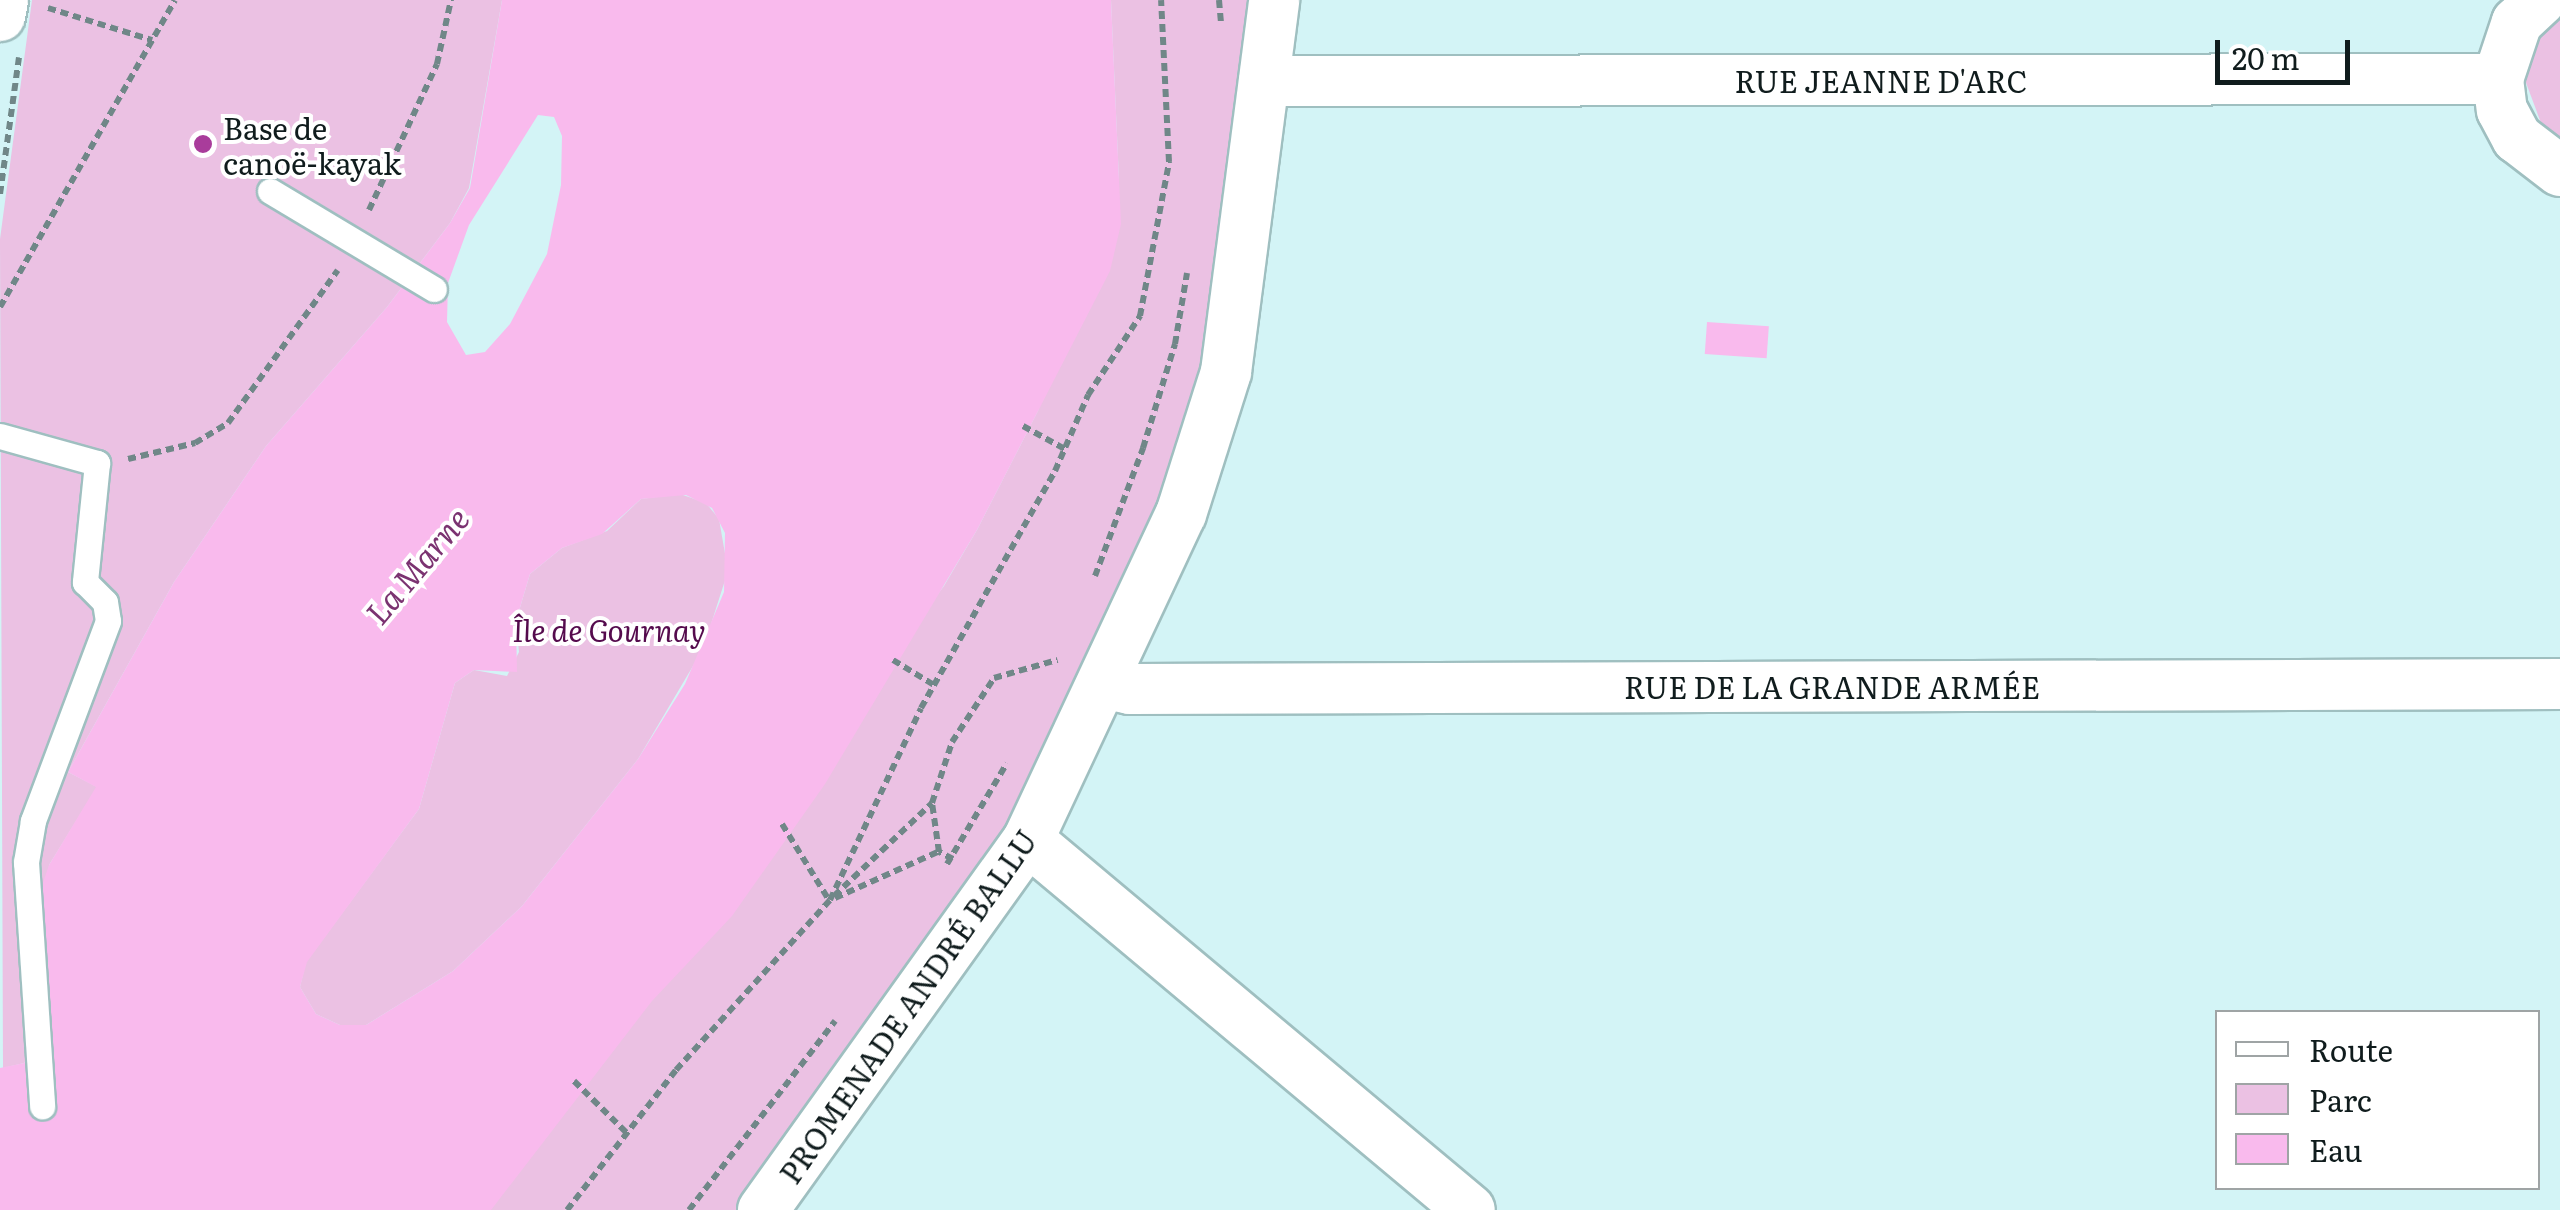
<!DOCTYPE html>
<meta charset="utf-8">
<style>
body{margin:0}
#map{position:relative;width:2560px;height:1210px;overflow:hidden;background:#d3f4f6;font-family:Literata,serif}
div>[style]{position:absolute}
.green>*{inset:0;background:#ebc1e3}
.water>*{inset:0;background:#f9baed;transform-origin:0 0}
.path>*{height:6px;margin-top:-3px;transform-origin:0;background:repeating-linear-gradient(90deg,#708788 0 8px,transparent 0 13px)}
.roads{filter:drop-shadow(2px 0 #9fbfc0) drop-shadow(-2px 0 #9fbfc0) drop-shadow(0 2px #9fbfc0) drop-shadow(0 -2px #9fbfc0)}
.lane>*{height:25px;margin:-12.5px;padding:0 12.5px;transform-origin:12.5px;border-radius:12.5px;background:#fff}
.street>*{height:50px;margin:-25px;padding:0 25px;transform-origin:25px;border-radius:25px;background:#fff}
.dots>*{width:28px;height:28px;translate:-50% -50%;box-sizing:border-box;border:5px solid #fff;border-radius:50%}
span{translate:-50% -50%;white-space:nowrap;text-align:center;line-height:1.15;-webkit-text-stroke:8px #fff;paint-order:stroke}
.street-label{font-size:30px;color:#101c1d}
.poi-label{font-size:30px;color:#101c1d}
.left{translate:0 -50%;text-align:left}
.park-label{font-size:30px;color:#550b4d;font-style:italic}
.water-label{font-size:32px;color:#7b3371;font-style:italic}
.legend{position:absolute;left:2215px;top:1010px;width:325px;height:180px;box-sizing:border-box;background:#fff;border:2px solid #9fa4a5;margin:0;padding:12px 18px;list-style:none;font-size:30px;color:#101c1d}
.legend li{display:flex;align-items:center;gap:20px;height:50px}
.legend b{width:50px;border:2px solid #9fa4a5}
.scale{position:absolute;left:2215px;top:40px;width:135px;height:45px;box-sizing:border-box;border:5px solid #101c1d;border-top:0;padding-left:12px;font-size:30px;line-height:35px;white-space:nowrap;color:#101c1d;-webkit-text-stroke:8px #fff;paint-order:stroke}
</style>
<div id="map">
<div class="green">
<div style="clip-path:polygon(32px 0,502px 0,469px 188px,450px 223px,387px 307px,266px 446px,174px 582px,68px 772px,97px 787px,49px 865px,33px 1052px,24px 1063px,3px 1068px,0 239px)"></div>
<div style="clip-path:polygon(1111px 0,1262px 0,1201px 415px,1054px 758px,744px 1210px,459px 1210px,507px 1173px,944px 586px,977px 530px,1038px 411px,1119px 180px)"></div>
<div style="clip-path:polygon(2560px 19px,2560px 140px,2541px 123px,2525px 80px,2540px 36px)"></div>
<div style="clip-path:polygon(680px 494px,706px 503px,719px 519px,728px 571px,703px 649px,638px 759px,522px 906px,453px 971px,366px 1025px,340px 1025px,316px 1014px,300px 987px,306px 962px,419px 809px,455px 683px,474px 670px,507px 676px,519px 652px,516px 621px,530px 574px,562px 548px,607px 531px,641px 499px)"></div>
</div>
<div class="water">
<div style="clip-path:polygon(evenodd,502px 0,1111px 0,1121px 224px,1110px 271px,977px 530px,825px 784px,732px 916px,652px 1001px,491px 1210px,0 1210px,0 1068px,24px 1063px,33px 1052px,39px 894px,49px 865px,96px 787px,68px 772px,174px 582px,266px 446px,387px 307px,450px 223px,470px 188px,502px 0,538px 115px,554px 117px,562px 136px,561px 185px,547px 254px,510px 324px,485px 352px,466px 355px,447px 322px,448px 283px,469px 225px,538px 115px,502px 0,686px 495px,712px 508px,725px 533px,724px 592px,685px 684px,638px 759px,522px 906px,453px 971px,366px 1025px,340px 1025px,316px 1014px,300px 987px,307px 962px,419px 809px,455px 683px,474px 670px,517px 672px,516px 621px,530px 574px,562px 548px,602px 534px,641px 499px,686px 495px)"></div>
<div style="left:1707px;top:322px;width:62px;height:32px;rotate:4deg"></div>
</div>
<div class="path">
<div style="left:1219px;top:0;width:23px;rotate:85deg"></div>
<div style="left:48px;top:8px;width:109px;rotate:17.1deg"></div>
<div style="left:0;top:194px;width:138px;rotate:-82.1deg"></div>
<div style="left:369px;top:210px;width:161px;rotate:-65deg"></div>
<div style="left:437px;top:64px;width:66px;rotate:-77.7deg"></div>
<div style="left:0;top:307px;width:353px;rotate:-60.3deg"></div>
<div style="left:1023px;top:426px;width:48px;rotate:28.7deg"></div>
<div style="left:128px;top:459px;width:69px;rotate:-13.4deg"></div>
<div style="left:195px;top:443px;width:39px;rotate:-31deg"></div>
<div style="left:228px;top:423px;width:188px;rotate:-54.3deg"></div>
<div style="left:1095px;top:576px;width:137px;rotate:-69.4deg"></div>
<div style="left:1143px;top:448px;width:109px;rotate:-72.9deg"></div>
<div style="left:1175px;top:344px;width:72px;rotate:-80.4deg"></div>
<div style="left:893px;top:660px;width:48px;rotate:31.4deg"></div>
<div style="left:782px;top:824px;width:89px;rotate:58.3deg"></div>
<div style="left:953px;top:859px;width:16px;rotate:-153deg"></div>
<div style="left:939px;top:852px;width:49px;rotate:-98.1deg"></div>
<div style="left:932px;top:803px;width:64px;rotate:-71.8deg"></div>
<div style="left:952px;top:742px;width:77px;rotate:-56.7deg"></div>
<div style="left:994px;top:678px;width:66px;rotate:-15.9deg"></div>
<div style="left:947px;top:864px;width:117px;rotate:-59.3deg"></div>
<div style="left:834px;top:896px;width:135px;rotate:-43.5deg"></div>
<div style="left:835px;top:898px;width:113px;rotate:-24.1deg"></div>
<div style="left:574px;top:1081px;width:76px;rotate:44.5deg"></div>
<div style="left:567px;top:1210px;width:177px;rotate:-52.1deg"></div>
<div style="left:676px;top:1070px;width:229px;rotate:-47.8deg"></div>
<div style="left:830px;top:900px;width:212px;rotate:-64.6deg"></div>
<div style="left:921px;top:708px;width:272px;rotate:-60.5deg"></div>
<div style="left:1055px;top:471px;width:83px;rotate:-66.5deg"></div>
<div style="left:1088px;top:395px;width:95px;rotate:-56.6deg"></div>
<div style="left:1140px;top:316px;width:157px;rotate:-79.3deg"></div>
<div style="left:1169px;top:162px;width:162px;rotate:-92.8deg"></div>
<div style="left:689px;top:1210px;width:239px;rotate:-52.3deg"></div>
</div>
<div class="roads">
<div class="lane">
<div style="left:270px;top:191px;width:191px;rotate:30.9deg"></div>
<div style="left:0;top:436px;width:101px;rotate:15.6deg"></div>
<div style="left:97px;top:463px;width:120px;rotate:95.8deg"></div>
<div style="left:85px;top:582px;width:28px;rotate:45deg"></div>
<div style="left:105px;top:602px;width:19px;rotate:81deg"></div>
<div style="left:108px;top:621px;width:214px;rotate:110.6deg"></div>
<div style="left:33px;top:821px;width:42px;rotate:99.7deg"></div>
<div style="left:26px;top:862px;width:245px;rotate:86.2deg"></div>
</div>
<div class="street">
<div style="left:2541px;top:0;width:33px;rotate:137deg"></div>
<div style="left:2517px;top:22px;width:60px;rotate:108.4deg"></div>
<div style="left:2498px;top:79px;width:31px;rotate:83deg"></div>
<div style="left:2502px;top:110px;width:32px;rotate:62deg"></div>
<div style="left:2517px;top:138px;width:54px;rotate:37.5deg"></div>
<div style="left:0;top:16px;width:16px;rotate:-79deg"></div>
<div style="left:1264px;top:81px;width:1234px;rotate:-0.09deg"></div>
<div style="left:1105px;top:684px;width:25px;rotate:11deg"></div>
<div style="left:1130px;top:689px;width:1430px;rotate:-0.2deg"></div>
<div style="left:1028px;top:840px;width:576px;rotate:39.93deg"></div>
<div style="left:763px;top:1210px;width:455px;rotate:-54.4deg"></div>
<div style="left:1028px;top:840px;width:360px;rotate:-64.9deg"></div>
<div style="left:1181px;top:514px;width:149px;rotate:-72.4deg"></div>
<div style="left:1226px;top:372px;width:375px;rotate:-82.6deg"></div>
</div>
</div>
<div class="dots">
<div style="left:203px;top:144px;background:#a93c9b"></div>
</div>
<div class="street-label">
<span style="left:1881px;top:80px">RUE JEANNE D'ARC</span>
<span style="left:1832px;top:686px">RUE DE LA GRANDE ARMÉE</span>
<span style="left:907px;top:1006px;rotate:-55deg">PROMENADE ANDRÉ BALLU</span>
</div>
<div class="poi-label">
<span class="left" style="left:223px;top:144px">Base de<br>canoë-kayak</span>
</div>
<div class="park-label">
<span style="left:609px;top:629px">Île de Gournay</span>
</div>
<div class="water-label">
<span style="left:416px;top:565px;rotate:-50deg">La Marne</span>
</div>
<ul class="legend">
<li><b style="height:12px;background:#fff"></b>Route</li>
<li><b style="height:28px;background:#ebc1e3"></b>Parc</li>
<li><b style="height:28px;background:#f9baed"></b>Eau</li>
</ul>
<div class="scale">20 m</div>
</div>
